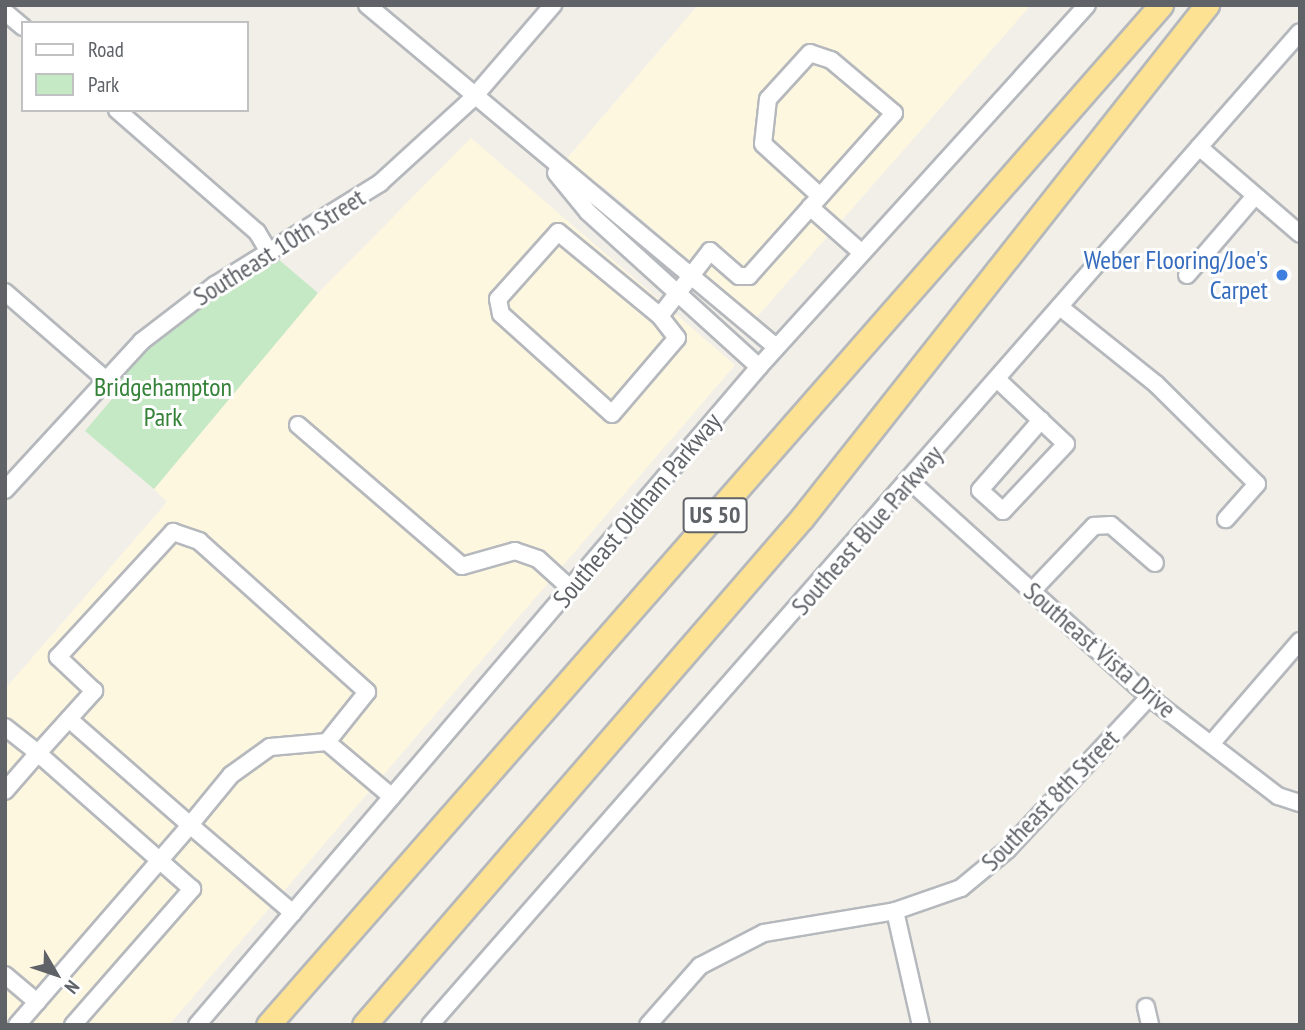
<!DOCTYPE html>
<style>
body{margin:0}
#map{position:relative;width:1305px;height:1030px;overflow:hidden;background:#f1efe8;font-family:"PT Sans Narrow",sans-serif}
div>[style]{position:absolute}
.commercial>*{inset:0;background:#fef7e0}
.green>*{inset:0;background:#c5e8c5}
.roads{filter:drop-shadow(2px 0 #b5b8bc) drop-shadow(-2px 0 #b5b8bc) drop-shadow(0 2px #b5b8bc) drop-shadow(0 -2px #b5b8bc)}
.minor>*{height:16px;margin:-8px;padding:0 8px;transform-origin:8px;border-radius:8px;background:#fff}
.highway>*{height:23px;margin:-11.5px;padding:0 11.5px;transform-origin:11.5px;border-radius:11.5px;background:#fde293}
.dots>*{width:19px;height:19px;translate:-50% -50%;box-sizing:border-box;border:4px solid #fff;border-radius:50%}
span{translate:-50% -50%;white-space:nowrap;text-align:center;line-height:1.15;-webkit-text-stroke:6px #fff;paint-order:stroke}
.shield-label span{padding:2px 5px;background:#fff;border:2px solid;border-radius:5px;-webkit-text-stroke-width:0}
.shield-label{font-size:24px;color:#5f6368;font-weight:700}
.street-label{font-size:26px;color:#5f6368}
.shop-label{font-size:26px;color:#366cbe}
.right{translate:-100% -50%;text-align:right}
.park-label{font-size:26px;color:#348238}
.frame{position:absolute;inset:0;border:7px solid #5f6368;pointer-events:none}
.legend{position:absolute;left:21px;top:21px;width:228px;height:91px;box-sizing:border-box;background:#fff;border:2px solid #bfc1c3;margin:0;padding:9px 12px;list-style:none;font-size:21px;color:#5f6368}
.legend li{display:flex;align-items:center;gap:14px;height:35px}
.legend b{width:35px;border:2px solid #bfc1c3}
.north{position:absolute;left:21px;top:939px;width:70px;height:70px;-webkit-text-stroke:5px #fff;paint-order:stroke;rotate:129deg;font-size:19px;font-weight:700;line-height:28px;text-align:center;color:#5f6368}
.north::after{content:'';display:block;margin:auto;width:24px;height:32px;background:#5f6368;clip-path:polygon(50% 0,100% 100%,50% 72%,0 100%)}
</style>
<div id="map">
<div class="commercial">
<div style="clip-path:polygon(698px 5px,1031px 5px,756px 318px,605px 188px,563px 163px)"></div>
<div style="clip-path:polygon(471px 138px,735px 365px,169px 1025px,5px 1025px,5px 689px,167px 502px,154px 489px,318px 293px)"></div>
</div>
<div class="green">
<div style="clip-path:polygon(278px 259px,318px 293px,154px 489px,85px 431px,112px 399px,106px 393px,116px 379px,145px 351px,187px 316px)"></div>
</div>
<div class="roads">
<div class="minor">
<div style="left:367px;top:5px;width:533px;rotate:39.9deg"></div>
<div style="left:5px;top:12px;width:23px;rotate:40deg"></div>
<div style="left:117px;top:110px;width:186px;rotate:41.1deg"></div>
<div style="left:257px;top:232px;width:26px;rotate:59deg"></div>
<div style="left:1199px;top:147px;width:133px;rotate:40.7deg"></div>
<div style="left:556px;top:173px;width:50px;rotate:50.6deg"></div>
<div style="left:588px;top:212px;width:231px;rotate:42.2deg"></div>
<div style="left:810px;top:207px;width:69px;rotate:41.5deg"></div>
<div style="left:1187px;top:275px;width:104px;rotate:-49.3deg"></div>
<div style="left:5px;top:292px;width:131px;rotate:41deg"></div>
<div style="left:1060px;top:307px;width:123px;rotate:38.7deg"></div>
<div style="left:1156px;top:384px;width:142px;rotate:44.7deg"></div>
<div style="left:1257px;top:484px;width:47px;rotate:131.5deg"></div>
<div style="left:660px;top:316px;width:132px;rotate:-140.5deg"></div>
<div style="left:558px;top:232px;width:90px;rotate:131.8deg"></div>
<div style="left:498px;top:299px;width:15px;rotate:79deg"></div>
<div style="left:501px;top:314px;width:149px;rotate:42deg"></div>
<div style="left:612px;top:414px;width:100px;rotate:-49.5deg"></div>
<div style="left:677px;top:338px;width:28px;rotate:-128deg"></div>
<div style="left:660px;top:316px;width:82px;rotate:-52.4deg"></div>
<div style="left:710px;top:251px;width:38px;rotate:41deg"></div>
<div style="left:739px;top:276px;width:10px"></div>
<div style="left:749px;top:276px;width:218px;rotate:-48.3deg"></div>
<div style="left:894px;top:113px;width:82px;rotate:-139.9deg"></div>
<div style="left:831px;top:60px;width:22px;rotate:-162deg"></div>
<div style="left:810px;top:53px;width:62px;rotate:132.4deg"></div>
<div style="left:768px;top:99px;width:45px;rotate:96.3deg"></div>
<div style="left:763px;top:144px;width:77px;rotate:42.4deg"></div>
<div style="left:998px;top:380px;width:93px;rotate:43.3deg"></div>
<div style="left:1066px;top:444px;width:92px;rotate:133.2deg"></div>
<div style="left:1003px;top:511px;width:31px;rotate:-138deg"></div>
<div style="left:980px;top:490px;width:93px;rotate:-48.9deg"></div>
<div style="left:298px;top:425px;width:216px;rotate:40.7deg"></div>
<div style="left:462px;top:566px;width:55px;rotate:-15.8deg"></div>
<div style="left:515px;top:551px;width:24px;rotate:19deg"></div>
<div style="left:538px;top:559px;width:43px;rotate:42.2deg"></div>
<div style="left:910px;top:481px;width:322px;rotate:42.1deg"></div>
<div style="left:1149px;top:697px;width:163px;rotate:37.5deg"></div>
<div style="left:1278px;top:796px;width:23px;rotate:18deg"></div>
<div style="left:5px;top:490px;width:202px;rotate:-47.4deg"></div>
<div style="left:142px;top:341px;width:92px;rotate:-37.5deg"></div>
<div style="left:215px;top:285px;width:194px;rotate:-31.7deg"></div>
<div style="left:380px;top:183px;width:126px;rotate:-42.4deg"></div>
<div style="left:473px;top:98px;width:123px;rotate:-49.3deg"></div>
<div style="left:1032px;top:591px;width:90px;rotate:-46.4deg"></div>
<div style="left:1094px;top:526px;width:17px;rotate:-3deg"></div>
<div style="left:1111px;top:525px;width:58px;rotate:40.8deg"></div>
<div style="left:5px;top:727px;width:42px;rotate:38.2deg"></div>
<div style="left:38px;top:753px;width:50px;rotate:131deg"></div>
<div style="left:1211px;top:744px;width:136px;rotate:-49.2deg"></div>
<div style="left:895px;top:911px;width:117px;rotate:77.2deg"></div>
<div style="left:293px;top:913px;width:135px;rotate:-139.5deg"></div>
<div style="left:190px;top:825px;width:65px;rotate:-50.6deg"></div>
<div style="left:231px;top:775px;width:48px;rotate:-35.7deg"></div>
<div style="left:270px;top:747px;width:57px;rotate:-5deg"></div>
<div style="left:5px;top:975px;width:42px;rotate:40.2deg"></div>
<div style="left:1146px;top:1007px;width:18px;rotate:77deg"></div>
<div style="left:17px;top:1025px;width:264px;rotate:-49.1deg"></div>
<div style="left:190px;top:825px;width:161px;rotate:-138.8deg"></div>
<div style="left:73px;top:1025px;width:181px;rotate:-48.8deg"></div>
<div style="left:192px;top:889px;width:205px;rotate:-138.6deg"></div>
<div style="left:38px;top:753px;width:84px;rotate:-47.9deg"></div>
<div style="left:94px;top:691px;width:50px;rotate:-136.6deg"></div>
<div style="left:58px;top:657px;width:170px;rotate:-47.4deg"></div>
<div style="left:173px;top:532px;width:28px;rotate:19deg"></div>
<div style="left:199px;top:541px;width:226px;rotate:41.9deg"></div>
<div style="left:367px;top:692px;width:64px;rotate:128.7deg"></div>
<div style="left:327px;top:742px;width:85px;rotate:40.2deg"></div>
<div style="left:197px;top:1025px;width:865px;rotate:-49.5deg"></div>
<div style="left:759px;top:367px;width:488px;rotate:-47.8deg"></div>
<div style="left:430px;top:1025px;width:1320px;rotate:-48.78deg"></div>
<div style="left:648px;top:1025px;width:79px;rotate:-48.6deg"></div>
<div style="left:700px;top:966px;width:72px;rotate:-27.3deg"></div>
<div style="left:764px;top:933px;width:133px;rotate:-9.5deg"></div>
<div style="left:895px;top:911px;width:70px;rotate:-19.2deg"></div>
<div style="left:961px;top:888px;width:60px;rotate:-39.6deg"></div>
<div style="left:1007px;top:850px;width:209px;rotate:-47.1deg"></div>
</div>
<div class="highway">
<div style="left:268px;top:1025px;width:1356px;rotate:-48.8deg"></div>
<div style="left:364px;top:1025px;width:670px;rotate:-49.18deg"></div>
<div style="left:802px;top:518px;width:654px;rotate:-51.71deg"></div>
</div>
</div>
<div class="dots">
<div style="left:1282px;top:275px;background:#3f7fe0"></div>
</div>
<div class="shield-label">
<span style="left:715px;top:515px">US 50</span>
</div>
<div class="street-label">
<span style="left:279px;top:247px;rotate:-32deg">Southeast 10th Street</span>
<span style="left:637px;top:510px;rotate:-50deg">Southeast Oldham Parkway</span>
<span style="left:867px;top:530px;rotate:-49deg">Southeast Blue Parkway</span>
<span style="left:1100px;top:650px;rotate:41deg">Southeast Vista Drive</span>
<span style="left:1050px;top:800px;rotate:-46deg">Southeast 8th Street</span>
</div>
<div class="shop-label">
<span class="right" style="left:1268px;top:275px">Weber Flooring/Joe's<br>Carpet</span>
</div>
<div class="park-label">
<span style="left:163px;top:402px">Bridgehampton<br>Park</span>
</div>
<div class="frame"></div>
<ul class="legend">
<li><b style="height:9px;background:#fff"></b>Road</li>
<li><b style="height:19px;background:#c5e8c5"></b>Park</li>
</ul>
<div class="north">N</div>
</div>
